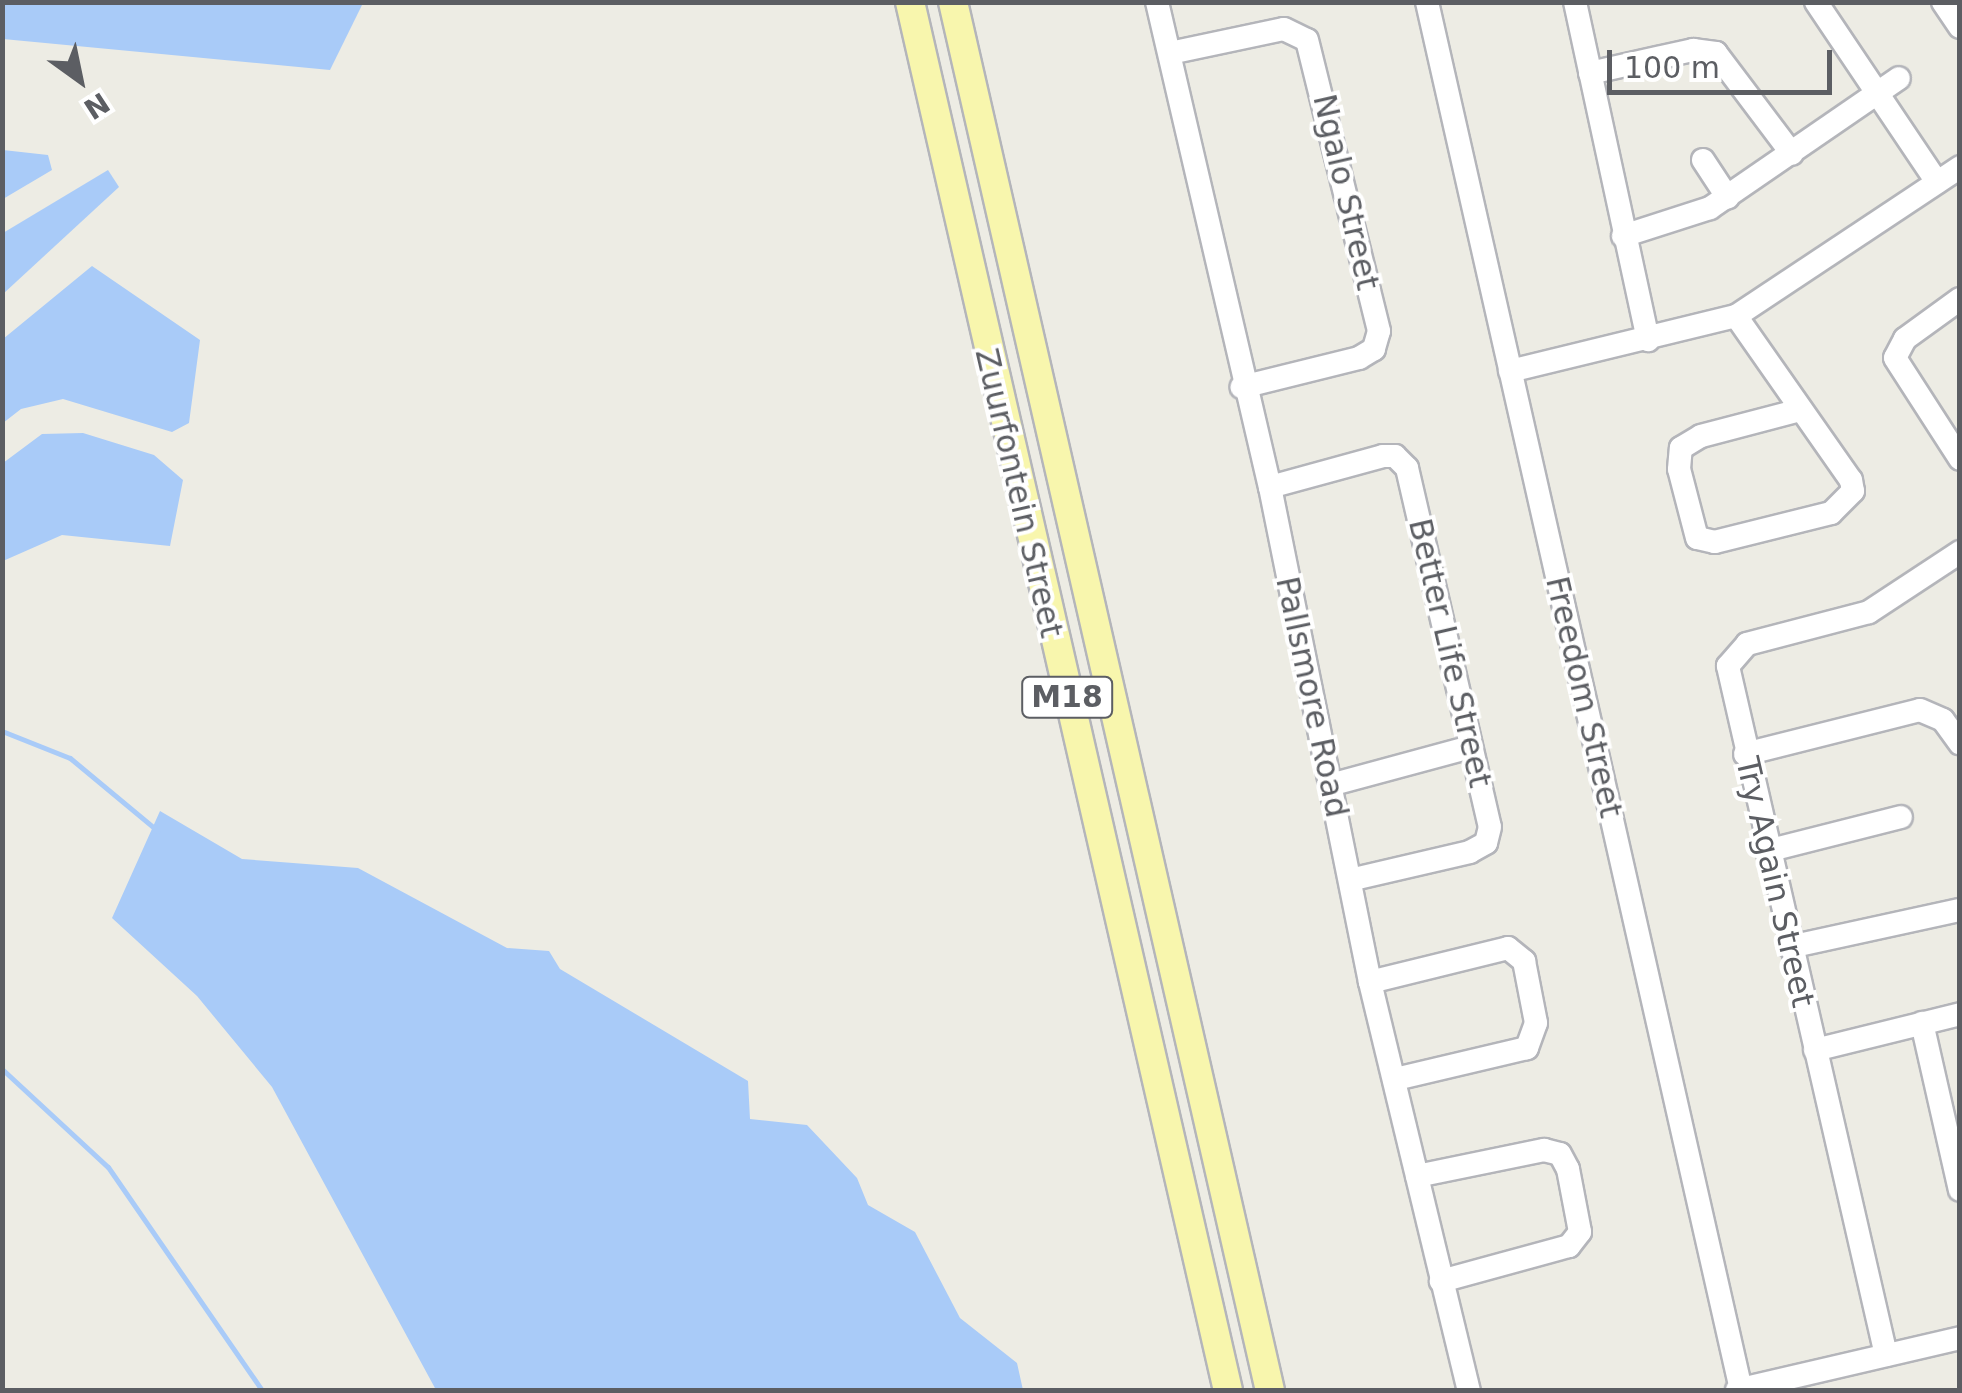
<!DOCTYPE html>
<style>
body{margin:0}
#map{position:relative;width:1962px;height:1393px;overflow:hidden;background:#edece4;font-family:"DejaVu Sans",sans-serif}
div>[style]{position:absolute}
.water>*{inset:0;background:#a9cbf8}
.stream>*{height:5px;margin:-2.5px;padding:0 2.5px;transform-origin:2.5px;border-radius:2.5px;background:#a9cbf8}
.roads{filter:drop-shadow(2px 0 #b4b5ba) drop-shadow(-2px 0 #b4b5ba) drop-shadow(0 2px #b4b5ba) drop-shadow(0 -2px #b4b5ba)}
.minor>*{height:22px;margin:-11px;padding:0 11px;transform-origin:11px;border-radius:11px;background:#fff}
.major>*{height:28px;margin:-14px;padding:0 14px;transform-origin:14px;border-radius:14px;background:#f8f6ad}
span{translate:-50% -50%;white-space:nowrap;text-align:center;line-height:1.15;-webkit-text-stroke:8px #fff;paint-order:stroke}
.shield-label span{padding:2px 8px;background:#fff;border:2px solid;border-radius:8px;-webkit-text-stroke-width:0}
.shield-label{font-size:30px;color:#5c5e63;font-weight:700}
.street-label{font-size:32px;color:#5c5e63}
.frame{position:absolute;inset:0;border:5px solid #5c5e63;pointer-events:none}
.north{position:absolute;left:30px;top:30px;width:100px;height:100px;-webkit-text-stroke:8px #fff;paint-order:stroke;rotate:147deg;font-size:28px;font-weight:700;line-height:40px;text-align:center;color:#5c5e63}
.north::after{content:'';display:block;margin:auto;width:35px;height:45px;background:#5c5e63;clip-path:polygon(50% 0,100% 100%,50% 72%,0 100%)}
.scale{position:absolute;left:1607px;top:50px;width:225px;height:45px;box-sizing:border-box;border:5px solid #5c5e63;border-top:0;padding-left:12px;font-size:30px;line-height:35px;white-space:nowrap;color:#5c5e63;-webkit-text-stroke:8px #fff;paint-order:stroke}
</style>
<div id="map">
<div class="water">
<div style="clip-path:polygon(2px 3px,3px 2px,363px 3px,330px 70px,3px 39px)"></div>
<div style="clip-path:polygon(3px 150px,48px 155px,52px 170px,3px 199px)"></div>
<div style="clip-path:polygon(108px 170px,119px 187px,3px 294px,3px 233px)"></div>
<div style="clip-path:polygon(92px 266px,200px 340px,189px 423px,172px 432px,63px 399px,21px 409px,3px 423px,3px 339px)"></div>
<div style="clip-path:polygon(83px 433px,154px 455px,183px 480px,170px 546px,62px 535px,3px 561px,3px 463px,42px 434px)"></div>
<div style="clip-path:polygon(160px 811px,242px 859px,358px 868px,507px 948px,549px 951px,560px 969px,748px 1081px,750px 1119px,807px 1125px,857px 1178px,868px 1205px,915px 1232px,960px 1318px,1017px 1363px,1023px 1390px,436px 1390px,272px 1087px,197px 996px,112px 918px)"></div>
</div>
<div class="stream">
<div style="left:2px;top:731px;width:73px;rotate:21.7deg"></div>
<div style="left:70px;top:758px;width:114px;rotate:39.7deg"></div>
<div style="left:2px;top:1069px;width:144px;rotate:42.8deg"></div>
<div style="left:108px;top:1167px;width:271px;rotate:55.4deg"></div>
</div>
<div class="roads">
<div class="minor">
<div style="left:1157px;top:2px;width:498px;rotate:76.9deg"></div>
<div style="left:1270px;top:487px;width:505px;rotate:78.58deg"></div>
<div style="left:1370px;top:982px;width:420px;rotate:76.4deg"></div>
<div style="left:1427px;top:2px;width:1423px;rotate:77.25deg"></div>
<div style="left:1575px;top:2px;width:346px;rotate:77.8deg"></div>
<div style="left:1816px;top:2px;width:217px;rotate:56.1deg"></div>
<div style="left:1943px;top:2px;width:30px;rotate:56deg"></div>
<div style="left:1170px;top:53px;width:116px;rotate:-11.9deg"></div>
<div style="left:1284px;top:29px;width:25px;rotate:26deg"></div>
<div style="left:1307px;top:40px;width:300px;rotate:76.1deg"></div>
<div style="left:1379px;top:331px;width:19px;rotate:106deg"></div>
<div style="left:1374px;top:349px;width:17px;rotate:149deg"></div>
<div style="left:1359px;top:358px;width:121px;rotate:166.1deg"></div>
<div style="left:1590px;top:73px;width:106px;rotate:-12.6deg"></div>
<div style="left:1693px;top:50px;width:23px;rotate:7deg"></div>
<div style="left:1716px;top:53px;width:126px;rotate:53deg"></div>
<div style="left:1703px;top:160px;width:45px;rotate:56.7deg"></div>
<div style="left:1623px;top:236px;width:91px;rotate:-17.8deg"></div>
<div style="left:1710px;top:208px;width:229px;rotate:-34.5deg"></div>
<div style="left:1960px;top:299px;width:68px;rotate:144deg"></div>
<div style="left:1905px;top:339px;width:21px;rotate:118deg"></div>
<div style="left:1895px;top:358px;width:120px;rotate:57.2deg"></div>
<div style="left:1736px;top:316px;width:200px;rotate:55deg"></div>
<div style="left:1851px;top:480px;width:11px;rotate:80deg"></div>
<div style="left:1853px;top:491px;width:31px;rotate:135deg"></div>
<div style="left:1831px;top:513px;width:120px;rotate:166deg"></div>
<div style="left:1715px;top:542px;width:18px;rotate:-167deg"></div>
<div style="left:1697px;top:538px;width:71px;rotate:-104.6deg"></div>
<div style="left:1679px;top:469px;width:21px;rotate:-85deg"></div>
<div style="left:1681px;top:448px;width:23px;rotate:-31deg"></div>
<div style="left:1701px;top:436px;width:102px;rotate:-14.7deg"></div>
<div style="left:1510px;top:371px;width:233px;rotate:-13.7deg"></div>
<div style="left:1736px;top:316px;width:269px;rotate:-33.6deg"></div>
<div style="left:1270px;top:487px;width:117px;rotate:-15.3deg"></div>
<div style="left:1383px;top:456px;width:12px"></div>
<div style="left:1395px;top:456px;width:17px;rotate:45deg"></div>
<div style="left:1407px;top:468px;width:368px;rotate:77deg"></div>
<div style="left:1490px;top:827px;width:16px;rotate:104deg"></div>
<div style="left:1486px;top:843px;width:18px;rotate:151deg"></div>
<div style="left:1470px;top:852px;width:123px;rotate:166.9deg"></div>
<div style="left:1745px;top:754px;width:180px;rotate:-14.1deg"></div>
<div style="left:1920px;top:710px;width:25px;rotate:23deg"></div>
<div style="left:1943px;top:720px;width:29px;rotate:54deg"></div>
<div style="left:1330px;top:785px;width:146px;rotate:-15.1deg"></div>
<div style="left:1767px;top:851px;width:138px;rotate:-14.2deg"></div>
<div style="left:1790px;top:947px;width:174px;rotate:-12.3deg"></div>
<div style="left:1370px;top:982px;width:142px;rotate:-13.8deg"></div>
<div style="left:1508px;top:948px;width:21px;rotate:39deg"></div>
<div style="left:1524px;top:961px;width:63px;rotate:79deg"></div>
<div style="left:1536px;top:1023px;width:27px;rotate:110deg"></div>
<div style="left:1527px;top:1048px;width:135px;rotate:166.7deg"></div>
<div style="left:1922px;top:1023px;width:171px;rotate:77.2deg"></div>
<div style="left:1815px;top:1050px;width:149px;rotate:-13.9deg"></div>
<div style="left:1417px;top:1176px;width:130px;rotate:-11.6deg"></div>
<div style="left:1544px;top:1150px;width:16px;rotate:14deg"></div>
<div style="left:1560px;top:1154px;width:17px;rotate:62deg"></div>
<div style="left:1568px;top:1169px;width:64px;rotate:79.2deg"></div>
<div style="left:1580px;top:1232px;width:18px;rotate:128deg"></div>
<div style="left:1569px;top:1246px;width:133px;rotate:164.7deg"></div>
<div style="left:1886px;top:1355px;width:707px;rotate:-102.92deg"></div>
<div style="left:1728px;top:666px;width:29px;rotate:-49deg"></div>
<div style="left:1747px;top:644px;width:126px;rotate:-14.7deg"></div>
<div style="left:1869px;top:612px;width:109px;rotate:-33.4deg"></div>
<div style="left:1737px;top:1390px;width:229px;rotate:-13.1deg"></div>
</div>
<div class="major">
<div style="left:910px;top:2px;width:1424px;rotate:77.1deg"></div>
<div style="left:953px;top:2px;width:1424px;rotate:77.14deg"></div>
</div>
</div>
<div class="shield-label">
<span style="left:1067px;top:697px">M18</span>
</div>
<div class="street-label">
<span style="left:1346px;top:192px;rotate:77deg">Ngalo Street</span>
<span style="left:1019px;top:493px;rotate:77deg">Zuurfontein Street</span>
<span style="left:1450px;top:653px;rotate:77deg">Better Life Street</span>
<span style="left:1312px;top:697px;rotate:78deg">Pallsmore Road</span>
<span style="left:1584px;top:697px;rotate:77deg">Freedom Street</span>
<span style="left:1775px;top:882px;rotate:77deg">Try Again Street</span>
</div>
<div class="frame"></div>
<div class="north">N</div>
<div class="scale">100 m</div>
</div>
